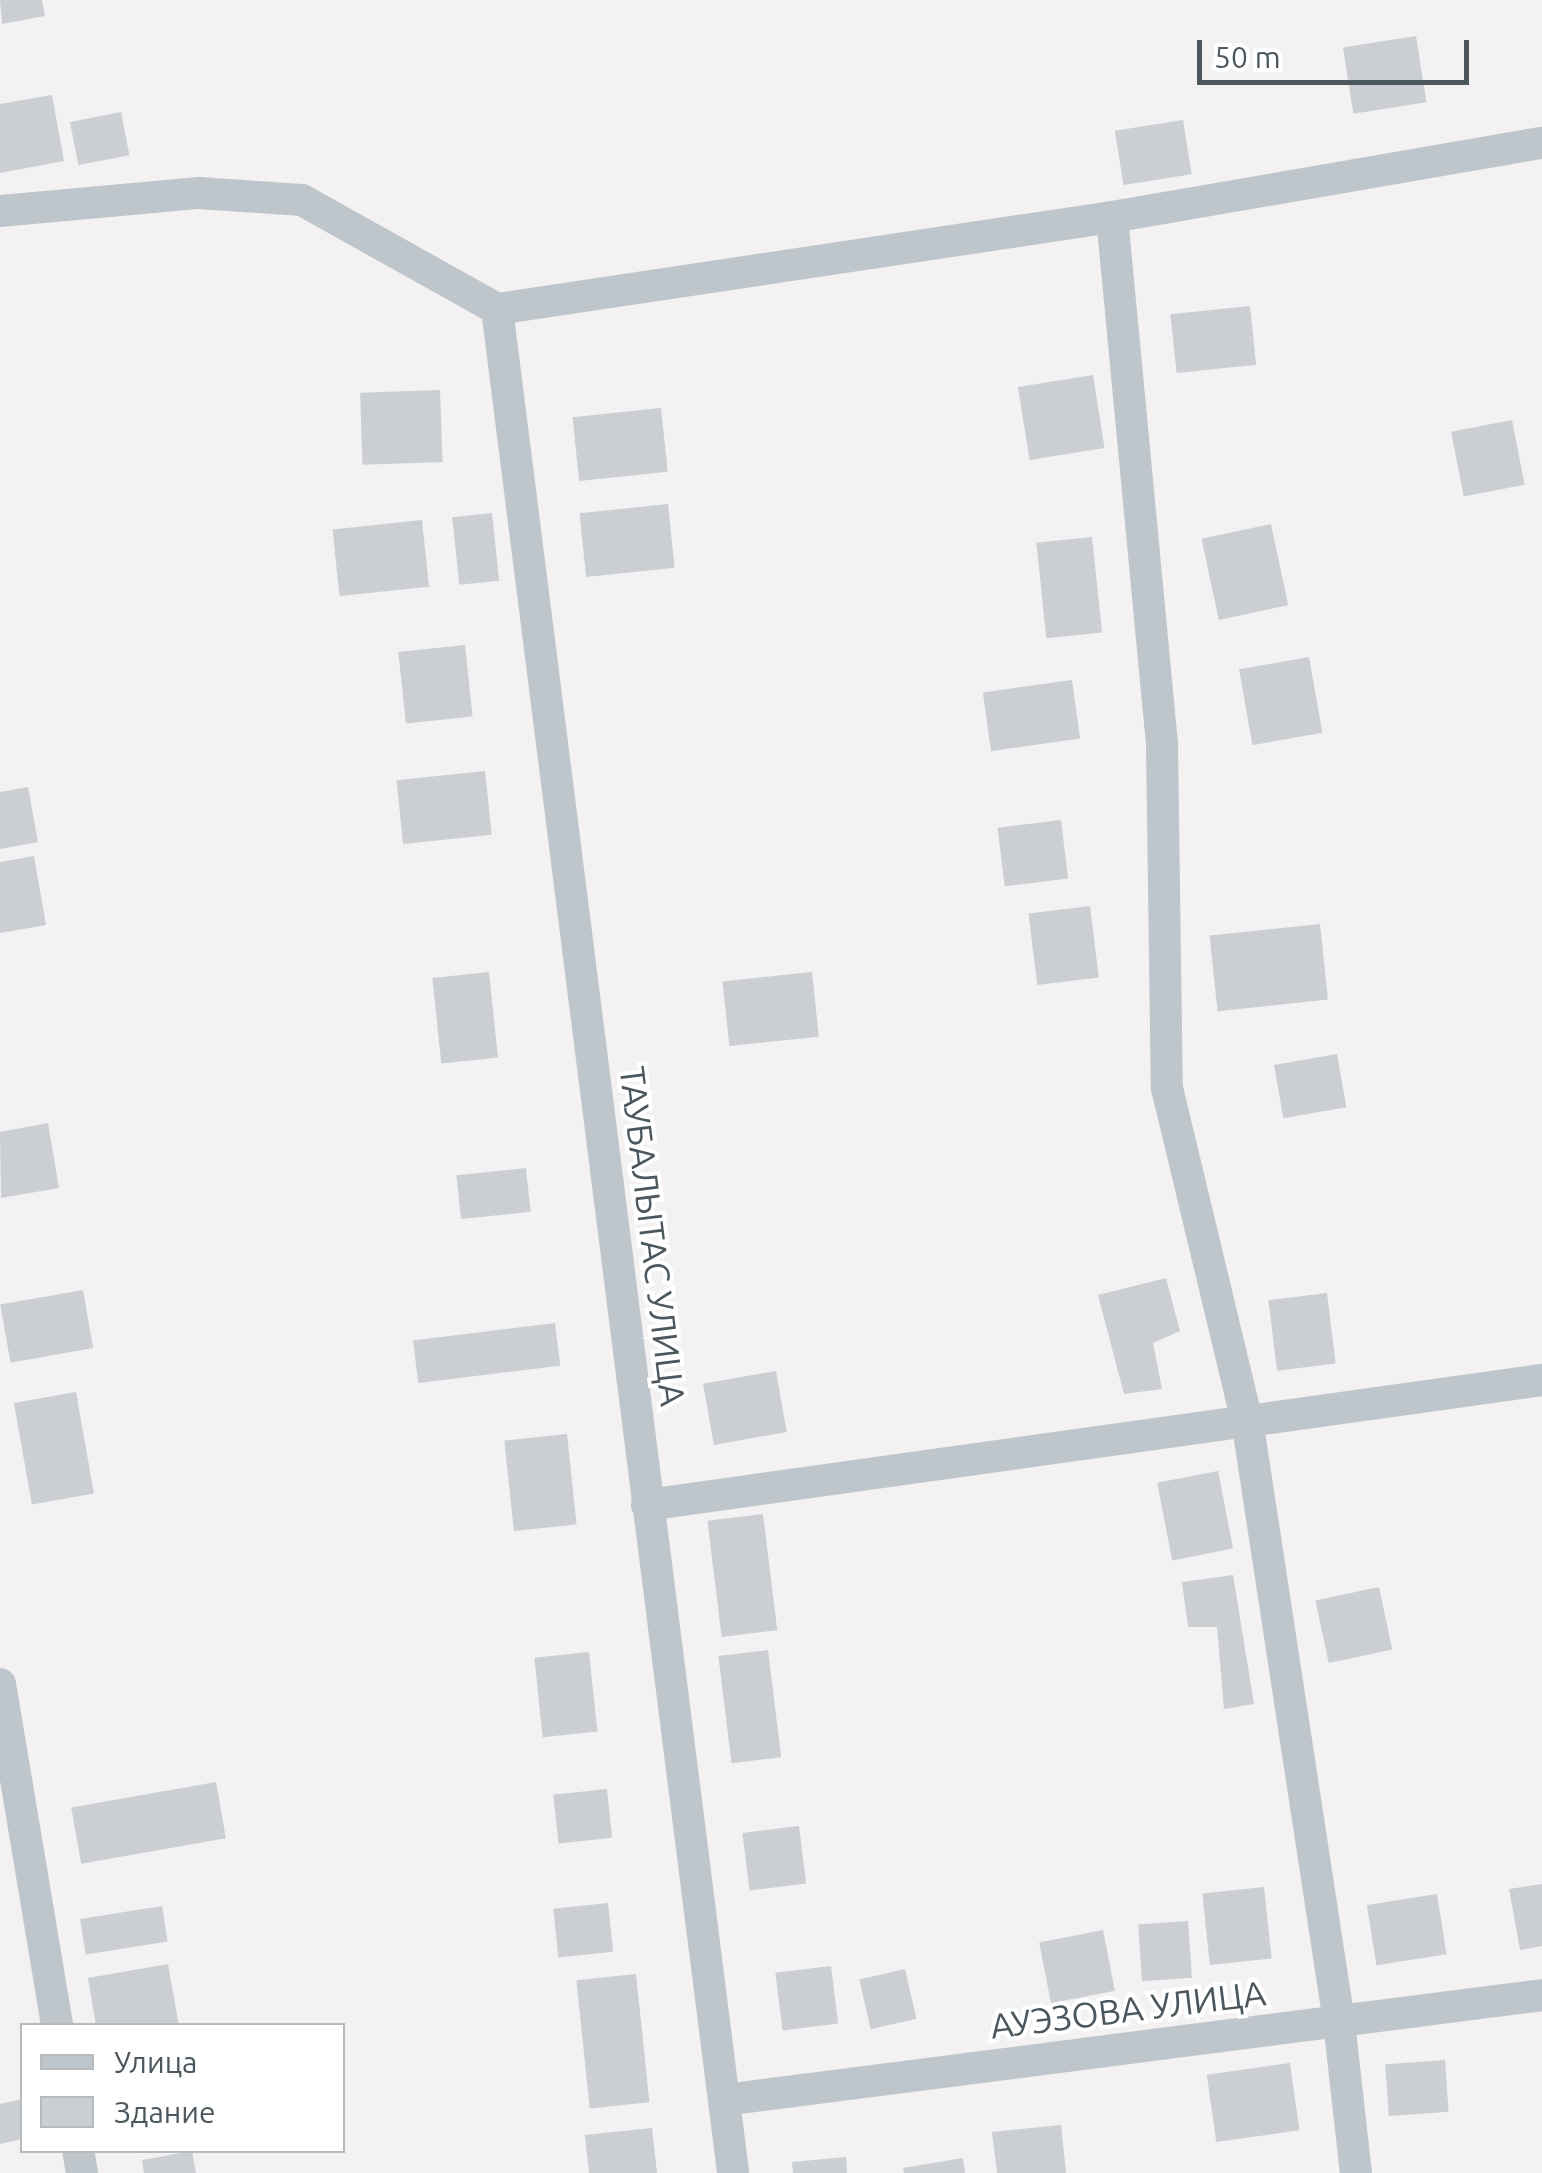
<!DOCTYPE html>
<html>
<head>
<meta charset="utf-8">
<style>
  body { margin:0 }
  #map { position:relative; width:1542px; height:2173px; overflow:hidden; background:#f3f1f1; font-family:Ubuntu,sans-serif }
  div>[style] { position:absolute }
  .building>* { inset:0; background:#cbcfd3; transform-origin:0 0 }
  .minor>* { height:32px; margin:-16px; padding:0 16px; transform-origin:16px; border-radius:16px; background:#bec6cc }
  span { translate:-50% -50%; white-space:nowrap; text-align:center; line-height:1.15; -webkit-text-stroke:8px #fff; paint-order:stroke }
  .street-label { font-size:35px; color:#4b565d }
  .legend { position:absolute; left:20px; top:2023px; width:325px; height:130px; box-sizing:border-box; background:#fff; border:2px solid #b7bbbe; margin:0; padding:12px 18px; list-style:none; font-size:30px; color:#4b565d }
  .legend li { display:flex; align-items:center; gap:20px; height:50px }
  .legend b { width:50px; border:2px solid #b7bbbe }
  .scale { position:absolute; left:1197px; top:40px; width:272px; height:45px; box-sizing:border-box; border:5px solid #4b565d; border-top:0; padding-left:12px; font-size:30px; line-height:35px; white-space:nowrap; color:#4b565d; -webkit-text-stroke:8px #fff; paint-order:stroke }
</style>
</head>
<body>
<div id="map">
  <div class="building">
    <i style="clip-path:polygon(0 0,42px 0,45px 16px,2px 24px)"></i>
    <i style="left:1416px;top:36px;width:67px;height:74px;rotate:81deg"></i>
    <i style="clip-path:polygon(52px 95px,64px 161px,0 173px,0 104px)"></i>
    <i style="left:121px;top:112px;width:44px;height:52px;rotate:79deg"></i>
    <i style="left:1183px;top:120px;width:55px;height:69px;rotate:81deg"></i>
    <i style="left:1250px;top:306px;width:59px;height:80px;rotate:84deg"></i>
    <i style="left:1093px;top:375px;width:74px;height:76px;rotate:81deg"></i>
    <i style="left:440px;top:390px;width:72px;height:80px;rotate:88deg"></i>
    <i style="left:661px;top:408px;width:64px;height:89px;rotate:84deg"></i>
    <i style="left:1512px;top:420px;width:66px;height:62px;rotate:79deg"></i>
    <i style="left:668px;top:504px;width:64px;height:89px;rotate:84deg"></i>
    <i style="left:492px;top:513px;width:68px;height:40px;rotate:84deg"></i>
    <i style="left:422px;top:520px;width:67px;height:90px;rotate:84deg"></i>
    <i style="left:1271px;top:524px;width:83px;height:71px;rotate:78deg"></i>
    <i style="left:1092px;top:537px;width:96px;height:56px;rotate:84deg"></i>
    <i style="left:465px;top:645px;width:72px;height:67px;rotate:84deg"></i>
    <i style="left:1309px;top:657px;width:77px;height:71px;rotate:80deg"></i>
    <i style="left:1072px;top:680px;width:59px;height:90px;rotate:82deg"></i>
    <i style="left:485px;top:771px;width:64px;height:89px;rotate:84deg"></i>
    <i style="clip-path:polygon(28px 787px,38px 842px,0 849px,0 792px)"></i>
    <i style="left:1061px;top:820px;width:59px;height:64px;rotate:83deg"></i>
    <i style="clip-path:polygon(34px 856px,46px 925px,0 933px,0 862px)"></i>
    <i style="left:1090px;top:906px;width:72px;height:62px;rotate:83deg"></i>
    <i style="left:1320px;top:924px;width:76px;height:111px;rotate:84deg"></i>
    <i style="left:489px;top:972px;width:86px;height:57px;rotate:84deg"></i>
    <i style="left:812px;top:972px;width:65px;height:90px;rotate:84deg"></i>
    <i style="left:1337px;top:1054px;width:54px;height:64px;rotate:80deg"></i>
    <i style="clip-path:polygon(48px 1123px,59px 1188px,1px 1198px,0 1132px)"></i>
    <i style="left:526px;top:1168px;width:44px;height:70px;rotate:84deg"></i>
    <i style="clip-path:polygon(1166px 1278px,1180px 1331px,1153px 1343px,1162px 1389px,1124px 1394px,1098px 1295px)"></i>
    <i style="left:83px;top:1290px;width:59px;height:84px;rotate:80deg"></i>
    <i style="left:1327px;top:1293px;width:71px;height:59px;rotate:83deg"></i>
    <i style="left:555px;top:1323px;width:43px;height:143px;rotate:83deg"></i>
    <i style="left:776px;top:1371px;width:62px;height:74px;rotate:80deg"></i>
    <i style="left:76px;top:1392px;width:103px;height:63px;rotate:80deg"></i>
    <i style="left:567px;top:1434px;width:91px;height:63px;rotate:84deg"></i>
    <i style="left:1218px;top:1471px;width:79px;height:62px;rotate:79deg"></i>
    <i style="left:763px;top:1514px;width:117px;height:56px;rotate:83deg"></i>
    <i style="clip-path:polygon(1233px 1575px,1254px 1704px,1224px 1709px,1217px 1627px,1188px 1627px,1182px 1582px)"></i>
    <i style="left:1379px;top:1587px;width:64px;height:65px;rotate:78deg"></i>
    <i style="left:768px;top:1650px;width:108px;height:50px;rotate:83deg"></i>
    <i style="left:589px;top:1652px;width:80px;height:55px;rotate:84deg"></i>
    <i style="left:216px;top:1782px;width:57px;height:147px;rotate:80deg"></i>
    <i style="left:607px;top:1789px;width:49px;height:54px;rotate:84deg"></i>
    <i style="left:799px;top:1826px;width:58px;height:57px;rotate:83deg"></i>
    <i style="clip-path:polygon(1542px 1884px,1542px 1946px,1520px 1950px,1509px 1889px)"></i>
    <i style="left:1264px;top:1887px;width:72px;height:62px;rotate:84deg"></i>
    <i style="left:1437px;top:1894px;width:61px;height:71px;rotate:81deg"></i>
    <i style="left:608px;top:1903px;width:49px;height:55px;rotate:84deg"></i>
    <i style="left:162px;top:1906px;width:36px;height:83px;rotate:81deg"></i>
    <i style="left:1188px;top:1921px;width:57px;height:50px;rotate:86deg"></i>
    <i style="left:1103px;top:1930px;width:62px;height:65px;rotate:79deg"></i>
    <i style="clip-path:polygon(168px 1964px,179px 2026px,96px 2026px,88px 1978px)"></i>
    <i style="left:831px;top:1966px;width:58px;height:56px;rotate:83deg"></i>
    <i style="left:905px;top:1969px;width:51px;height:47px;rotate:77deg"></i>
    <i style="left:636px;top:1974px;width:129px;height:60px;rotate:84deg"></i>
    <i style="left:1445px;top:2060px;width:52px;height:60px;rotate:86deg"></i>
    <i style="left:1290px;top:2063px;width:68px;height:84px;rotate:82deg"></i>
    <i style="clip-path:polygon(22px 2099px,22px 2139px,0 2144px,0 2104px)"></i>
    <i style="clip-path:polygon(1061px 2125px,1066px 2173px,997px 2173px,992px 2132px)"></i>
    <i style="clip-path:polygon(652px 2128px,657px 2173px,589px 2173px,585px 2135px)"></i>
    <i style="clip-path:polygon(192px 2151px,196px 2173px,144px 2173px,142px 2160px)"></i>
    <i style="clip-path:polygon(846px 2157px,847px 2173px,793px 2173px,792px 2162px)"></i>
    <i style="clip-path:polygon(963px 2158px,965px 2173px,904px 2173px,903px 2168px)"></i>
  </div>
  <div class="minor">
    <i style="left:0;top:211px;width:200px;rotate:-5.2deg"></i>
    <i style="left:199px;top:193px;width:103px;rotate:3.9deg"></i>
    <i style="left:302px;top:200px;width:223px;rotate:29.2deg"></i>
    <i style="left:497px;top:309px;width:622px;rotate:-8.51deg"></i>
    <i style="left:1112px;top:217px;width:436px;rotate:-9.8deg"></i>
    <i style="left:1112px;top:217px;width:529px;rotate:84.58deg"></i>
    <i style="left:1162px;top:744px;width:344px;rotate:89.2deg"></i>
    <i style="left:1167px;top:1088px;width:342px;rotate:76.5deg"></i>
    <i style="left:1247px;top:1420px;width:609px;rotate:81.31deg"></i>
    <i style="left:1339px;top:2022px;width:152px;rotate:83.6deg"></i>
    <i style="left:497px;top:309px;width:1879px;rotate:82.78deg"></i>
    <i style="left:647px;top:1505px;width:904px;rotate:-7.95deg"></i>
    <i style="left:0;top:1684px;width:347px;rotate:80.5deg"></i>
    <i style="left:724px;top:2100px;width:825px;rotate:-7.31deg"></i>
    <i style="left:78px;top:2150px;width:23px;rotate:80deg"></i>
  </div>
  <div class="street-label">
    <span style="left:653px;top:1236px;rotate:83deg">ТАУБАЛЫТАС УЛИЦА</span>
    <span style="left:1128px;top:2009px;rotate:-7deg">АУЭЗОВА УЛИЦА</span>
  </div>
  <ul class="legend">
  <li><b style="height:12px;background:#bec6cc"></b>Улица</li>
  <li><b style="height:28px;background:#cbcfd3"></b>Здание</li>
  </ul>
  <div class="scale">50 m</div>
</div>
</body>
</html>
